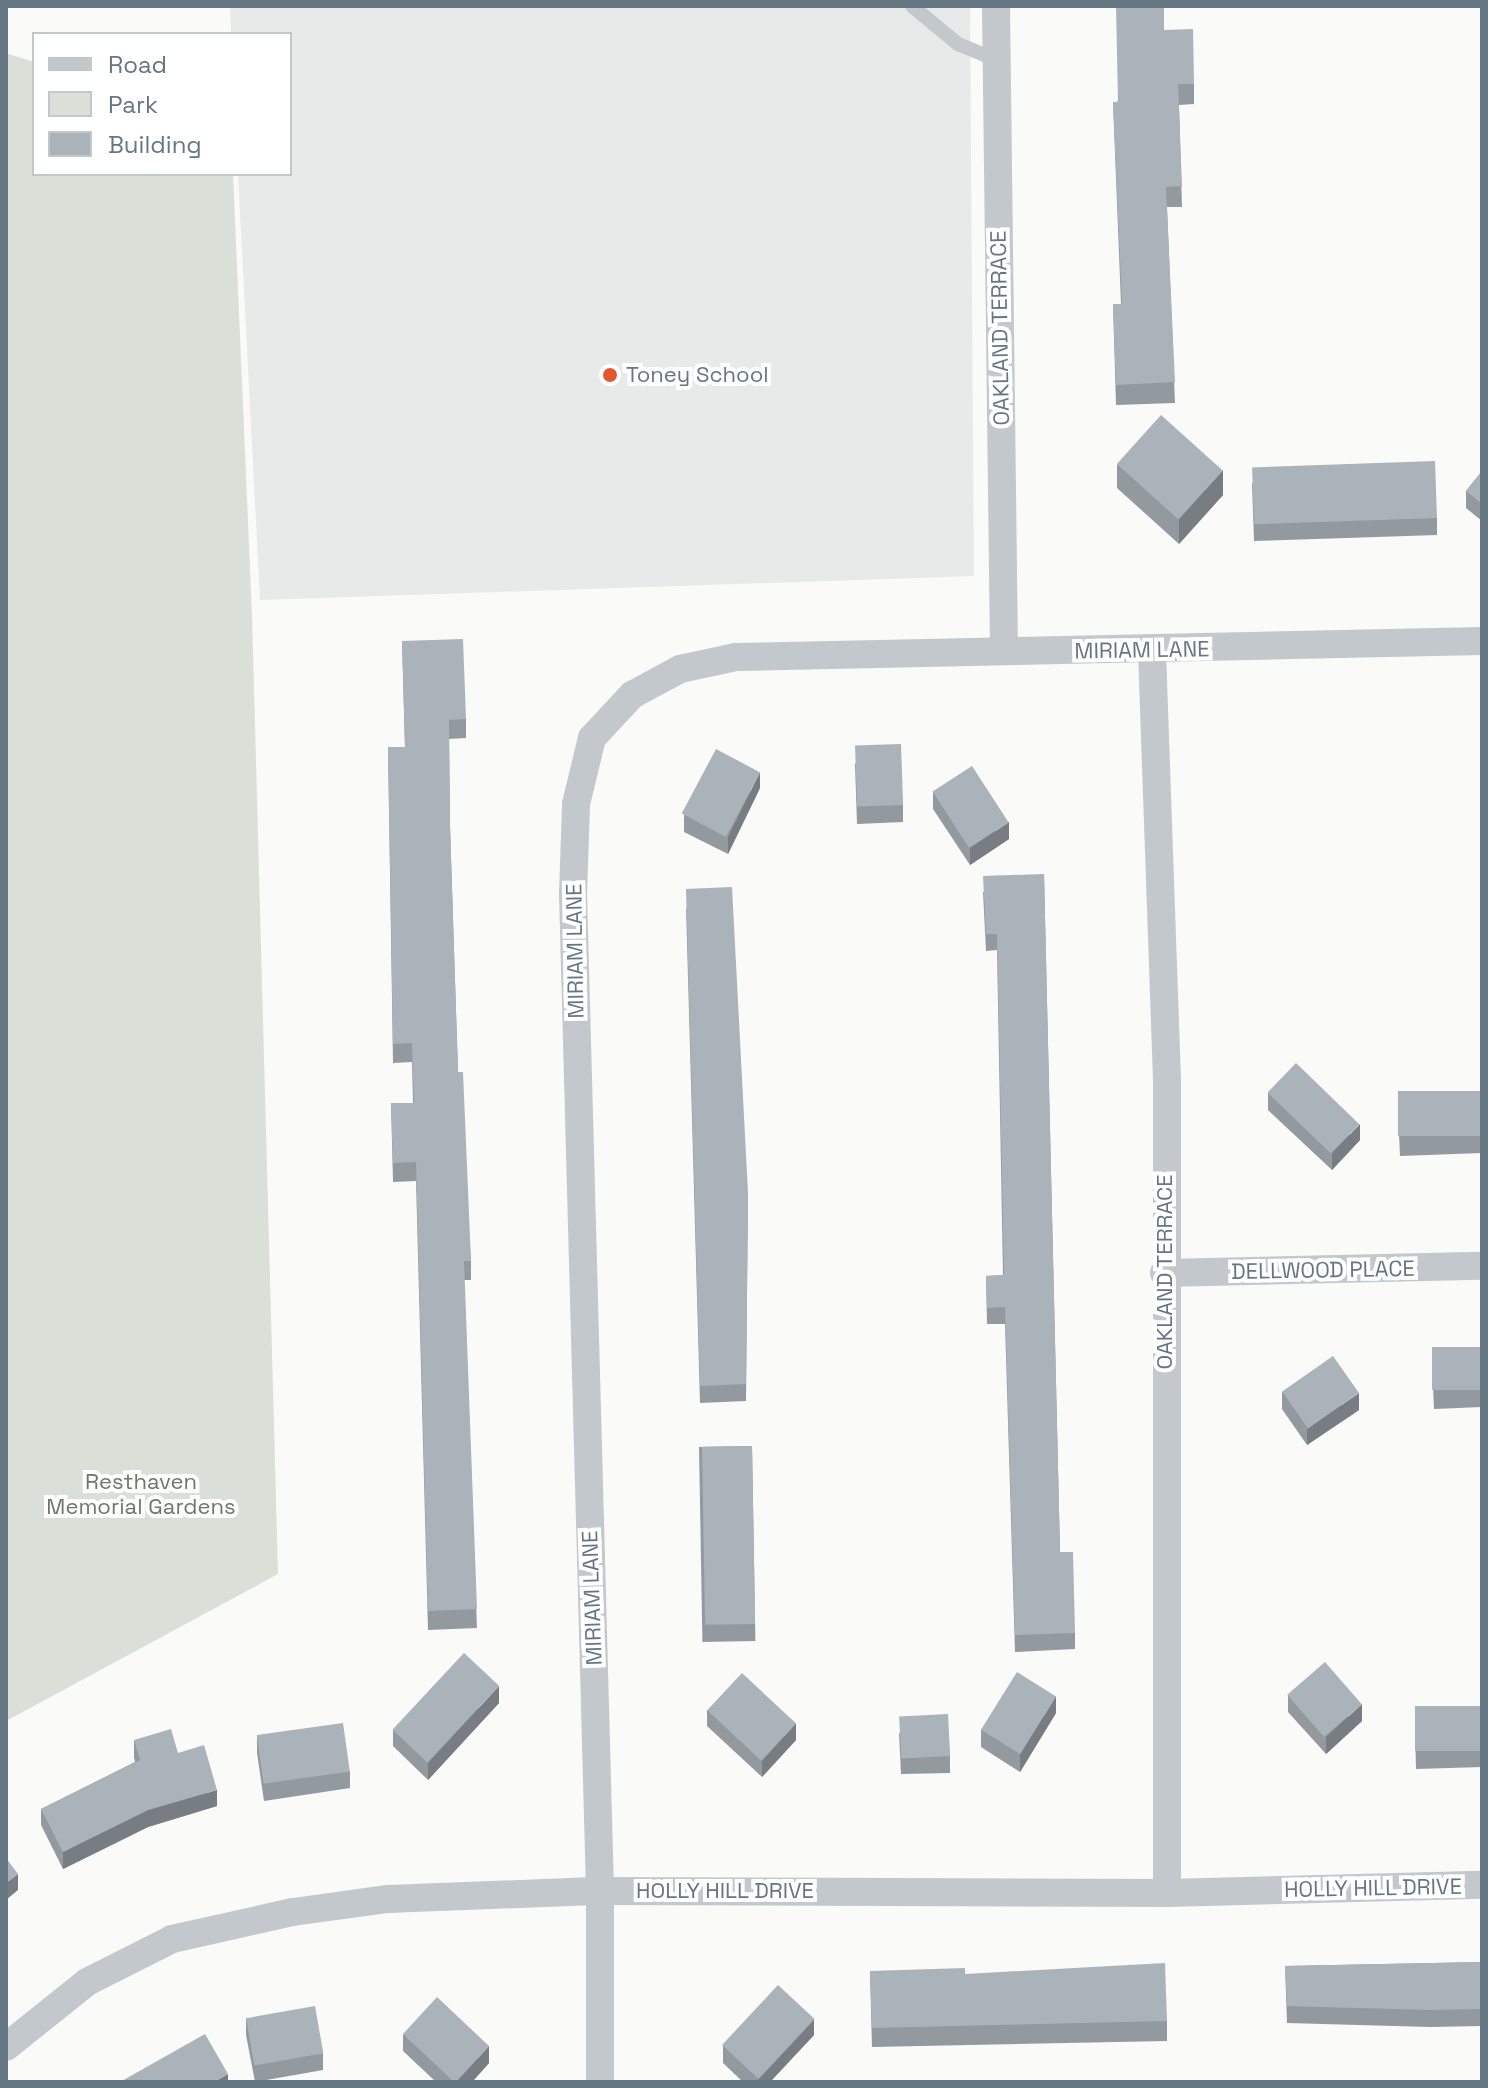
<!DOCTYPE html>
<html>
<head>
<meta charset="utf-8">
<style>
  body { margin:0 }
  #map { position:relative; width:1488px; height:2088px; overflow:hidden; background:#fafaf8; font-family:"Space Grotesk",sans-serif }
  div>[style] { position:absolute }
  .built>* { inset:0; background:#e8e9e9 }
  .green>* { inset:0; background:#dadfd7 }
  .lane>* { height:14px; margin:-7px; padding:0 7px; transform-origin:7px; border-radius:7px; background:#c3c8cc }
  .street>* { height:28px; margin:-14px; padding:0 14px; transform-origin:14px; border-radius:14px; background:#c3c8cc }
  .wall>* { inset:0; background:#929a9f; transform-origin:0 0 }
  .shaded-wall>* { inset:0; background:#777d82 }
  .building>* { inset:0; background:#aab3b9; transform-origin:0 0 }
  .dots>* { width:22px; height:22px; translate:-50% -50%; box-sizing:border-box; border:4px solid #fff; border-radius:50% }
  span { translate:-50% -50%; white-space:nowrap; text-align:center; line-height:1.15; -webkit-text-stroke:8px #fff; paint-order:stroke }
  .street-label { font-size:22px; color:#657683 }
  .poi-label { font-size:22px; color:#657683 }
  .left { translate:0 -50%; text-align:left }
  .park-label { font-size:22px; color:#687a64 }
  .frame { position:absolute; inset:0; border:8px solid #657683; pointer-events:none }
  .legend { position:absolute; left:32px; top:32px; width:260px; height:144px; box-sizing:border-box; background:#fff; border:2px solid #c1c8cd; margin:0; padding:10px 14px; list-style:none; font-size:24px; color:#657683 }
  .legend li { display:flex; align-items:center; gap:16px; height:40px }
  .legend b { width:40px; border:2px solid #c1c8cd }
</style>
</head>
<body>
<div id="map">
  <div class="built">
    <i style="clip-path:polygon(230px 6px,970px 6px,974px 576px,260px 600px,238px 174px,290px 174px,290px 34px,231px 34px)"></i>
  </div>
  <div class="green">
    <i style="clip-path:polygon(6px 53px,34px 62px,34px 174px,233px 174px,252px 615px,278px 1574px,6px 1721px)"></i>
  </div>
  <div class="lane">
    <i style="left:912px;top:6px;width:60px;rotate:39.6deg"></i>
    <i style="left:958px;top:44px;width:42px;rotate:22.3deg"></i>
  </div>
  <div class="street">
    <i style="left:996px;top:6px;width:645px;rotate:89.29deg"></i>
    <i style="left:1152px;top:651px;width:428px;rotate:88deg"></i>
    <i style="left:1167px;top:1079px;width:814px;rotate:90deg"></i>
    <i style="left:1164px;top:1273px;width:318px;rotate:-1.3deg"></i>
    <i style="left:6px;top:2047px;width:104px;rotate:-38.7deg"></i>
    <i style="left:87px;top:1982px;width:95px;rotate:-26.8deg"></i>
    <i style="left:172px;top:1939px;width:124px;rotate:-12.6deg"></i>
    <i style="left:293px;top:1912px;width:96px;rotate:-7.8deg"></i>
    <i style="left:388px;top:1899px;width:212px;rotate:-2.2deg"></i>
    <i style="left:600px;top:1891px;width:567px;rotate:0.2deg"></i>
    <i style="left:1167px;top:1893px;width:315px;rotate:-1.5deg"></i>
    <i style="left:600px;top:2082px;width:191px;rotate:-90deg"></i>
    <i style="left:600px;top:1891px;width:996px;rotate:-91.55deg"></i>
    <i style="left:573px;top:895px;width:91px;rotate:-88.1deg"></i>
    <i style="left:576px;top:804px;width:68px;rotate:-76.4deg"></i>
    <i style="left:592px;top:738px;width:59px;rotate:-47.1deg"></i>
    <i style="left:632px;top:695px;width:55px;rotate:-28.4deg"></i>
    <i style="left:680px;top:669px;width:57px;rotate:-12.1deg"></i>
    <i style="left:736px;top:657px;width:746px;rotate:-1.23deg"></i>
  </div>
  <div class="wall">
    <i style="clip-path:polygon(1164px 30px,1194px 84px,1194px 104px,1179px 105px,1182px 207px,1167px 207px,1175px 403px,1116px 405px,1113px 304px,1121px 304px,1113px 102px,1117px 102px)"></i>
    <i style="clip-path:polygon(1117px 464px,1223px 495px,1179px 544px,1117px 488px)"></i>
    <i style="clip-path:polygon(1482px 471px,1482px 521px,1466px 508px,1466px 491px)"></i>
    <i style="clip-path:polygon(1252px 483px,1437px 518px,1437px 535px,1254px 541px)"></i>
    <i style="clip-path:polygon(402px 641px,466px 719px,466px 738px,449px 739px,450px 826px,458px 1072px,471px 1261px,471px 1280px,464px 1280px,477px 1628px,428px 1630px,416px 1181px,393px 1182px,391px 1103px,413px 1103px,412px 1062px,393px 1063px,388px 747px,405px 747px)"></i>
    <i style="clip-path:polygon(855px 763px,903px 805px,903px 822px,857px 824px)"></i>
    <i style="clip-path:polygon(760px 788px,728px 854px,684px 832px,684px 815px)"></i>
    <i style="clip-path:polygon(933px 792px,1009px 839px,970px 865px,933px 809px)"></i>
    <i style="clip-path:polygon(1044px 874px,1060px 1552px,1075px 1633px,1075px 1649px,1015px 1652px,1005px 1324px,987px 1324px,986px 1276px,1003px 1275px,997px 950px,986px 951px,983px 892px)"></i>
    <i style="clip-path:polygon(686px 906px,748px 1193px,746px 1401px,700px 1403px)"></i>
    <i style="clip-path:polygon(1482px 1091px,1482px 1153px,1400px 1156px,1398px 1111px)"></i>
    <i style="clip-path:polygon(1268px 1093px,1360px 1140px,1332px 1170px,1268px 1110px)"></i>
    <i style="clip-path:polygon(1482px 1347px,1482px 1407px,1434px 1409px,1432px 1364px)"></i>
    <i style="clip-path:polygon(1282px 1392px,1359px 1410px,1307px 1445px,1282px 1409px)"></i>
    <i style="left:752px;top:1446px;width:195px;height:53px;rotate:89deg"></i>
    <i style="clip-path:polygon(1288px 1695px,1362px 1721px,1326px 1754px,1288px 1712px)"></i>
    <i style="clip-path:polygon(499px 1703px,428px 1780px,393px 1746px,393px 1730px)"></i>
    <i style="clip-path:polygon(1482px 1706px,1482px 1767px,1416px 1769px,1415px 1727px)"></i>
    <i style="clip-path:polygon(707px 1710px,796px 1740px,762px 1777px,707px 1726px)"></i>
    <i style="clip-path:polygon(1056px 1713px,1020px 1772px,981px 1747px,981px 1730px)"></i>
    <i style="clip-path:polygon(899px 1733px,950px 1756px,950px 1773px,901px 1774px)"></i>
    <i style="clip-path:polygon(257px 1736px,350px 1771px,350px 1788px,264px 1801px,257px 1753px)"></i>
    <i style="clip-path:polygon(134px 1740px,178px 1753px,217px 1806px,148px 1827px,63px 1869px,41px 1825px,41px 1809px,135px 1762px,134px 1757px)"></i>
    <i style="clip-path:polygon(1482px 1962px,1482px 2026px,1430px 2027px,1287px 2023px,1285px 1966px)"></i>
    <i style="clip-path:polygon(870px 1971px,965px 1974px,1167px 2021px,1167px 2041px,872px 2047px)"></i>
    <i style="clip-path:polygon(246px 2019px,323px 2053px,323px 2070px,255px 2082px,246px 2035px)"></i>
    <i style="clip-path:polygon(403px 2034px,489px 2063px,472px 2082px,436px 2082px,403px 2051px)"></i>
    <i style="clip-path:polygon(814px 2035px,770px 2082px,743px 2082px,723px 2063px,723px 2046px)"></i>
  </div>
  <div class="shaded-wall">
    <i style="clip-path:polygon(1223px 470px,1223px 495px,1179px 544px,1179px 519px)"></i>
    <i style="clip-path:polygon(760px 772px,760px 788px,728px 854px,728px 837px)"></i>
    <i style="clip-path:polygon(1009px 822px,1009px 839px,970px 865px,970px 848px)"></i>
    <i style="clip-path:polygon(1360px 1124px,1360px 1140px,1332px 1170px,1332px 1153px)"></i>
    <i style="clip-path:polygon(1359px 1393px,1359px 1410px,1307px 1445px,1307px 1429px)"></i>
    <i style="clip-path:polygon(499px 1686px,499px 1703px,428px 1780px,428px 1763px)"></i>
    <i style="clip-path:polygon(1056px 1696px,1056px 1713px,1020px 1772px,1020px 1755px)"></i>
    <i style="clip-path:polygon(1362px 1704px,1362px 1721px,1326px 1754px,1326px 1737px)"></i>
    <i style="clip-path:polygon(796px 1723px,796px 1740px,762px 1777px,762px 1761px)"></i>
    <i style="clip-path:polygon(217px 1790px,217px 1806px,148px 1827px,63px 1869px,63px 1852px,148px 1810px)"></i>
    <i style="clip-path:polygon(18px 1874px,18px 1890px,6px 1900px,6px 1883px)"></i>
    <i style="clip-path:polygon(814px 2019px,814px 2035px,770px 2082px,758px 2082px,758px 2079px)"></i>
    <i style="clip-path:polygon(489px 2046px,489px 2063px,472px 2082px,456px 2082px)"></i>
    <i style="clip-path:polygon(228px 2074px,228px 2082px,214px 2082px)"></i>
  </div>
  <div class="building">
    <i style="clip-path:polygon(1116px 6px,1164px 6px,1164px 30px,1193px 29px,1194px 84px,1178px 84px,1182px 186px,1166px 187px,1175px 382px,1116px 385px,1113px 304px,1122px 304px,1113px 102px,1118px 102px)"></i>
    <i style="left:1161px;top:415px;width:83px;height:66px;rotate:42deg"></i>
    <i style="left:1435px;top:461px;width:57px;height:183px;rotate:88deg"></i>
    <i style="clip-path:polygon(1482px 471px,1482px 504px,1466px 491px)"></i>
    <i style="clip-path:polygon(463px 639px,466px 719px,449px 720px,450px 826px,458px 1072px,463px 1072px,471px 1261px,464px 1261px,477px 1609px,428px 1611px,416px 1162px,393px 1163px,391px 1103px,414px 1103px,412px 1043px,393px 1044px,388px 747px,405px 747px,402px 641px)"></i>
    <i style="left:901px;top:744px;width:61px;height:46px;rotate:88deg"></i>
    <i style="left:716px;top:749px;width:50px;height:73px;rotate:28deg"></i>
    <i style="left:972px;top:766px;width:67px;height:47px;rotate:57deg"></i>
    <i style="clip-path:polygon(1044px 874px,1060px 1552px,1073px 1552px,1075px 1633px,1015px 1635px,1005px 1307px,987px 1308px,986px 1276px,1004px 1275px,997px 934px,986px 934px,983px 876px)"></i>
    <i style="clip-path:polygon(732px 887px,748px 1193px,746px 1384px,700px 1386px,686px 889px)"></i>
    <i style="left:1296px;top:1063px;width:88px;height:41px;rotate:44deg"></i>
    <i style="left:1482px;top:1091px;width:45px;height:84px;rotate:90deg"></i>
    <i style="left:1482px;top:1347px;width:43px;height:50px;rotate:90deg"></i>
    <i style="left:1333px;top:1356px;width:45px;height:62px;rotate:55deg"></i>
    <i style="left:752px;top:1446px;width:178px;height:50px;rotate:89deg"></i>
    <i style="left:464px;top:1653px;width:48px;height:105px;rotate:43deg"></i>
    <i style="left:1325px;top:1662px;width:56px;height:50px;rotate:49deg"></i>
    <i style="left:1017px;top:1672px;width:46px;height:68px;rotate:32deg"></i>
    <i style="left:742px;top:1673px;width:74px;height:51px;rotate:43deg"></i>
    <i style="left:1482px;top:1706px;width:45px;height:67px;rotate:90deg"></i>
    <i style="left:948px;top:1714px;width:42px;height:49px;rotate:87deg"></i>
    <i style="left:343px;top:1723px;width:49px;height:87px;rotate:82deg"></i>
    <i style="clip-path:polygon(171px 1729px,178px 1753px,204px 1745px,217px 1790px,148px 1810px,63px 1852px,41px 1809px,140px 1760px,134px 1740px)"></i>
    <i style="clip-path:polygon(6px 1858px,18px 1874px,6px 1883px)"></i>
    <i style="clip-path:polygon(1482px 1962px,1482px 2009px,1430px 2010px,1287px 2006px,1285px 1966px)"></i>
    <i style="clip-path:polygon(1165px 1963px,1167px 2021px,872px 2028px,870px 1971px,965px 1968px,965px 1974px)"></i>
    <i style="left:778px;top:1985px;width:50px;height:82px;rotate:43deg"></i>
    <i style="clip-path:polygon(437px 1997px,489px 2046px,456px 2082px,454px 2082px,403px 2034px)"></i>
    <i style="left:315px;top:2006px;width:48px;height:70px;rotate:80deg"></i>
    <i style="clip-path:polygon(205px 2034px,228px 2074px,214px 2082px,120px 2082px)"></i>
  </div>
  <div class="dots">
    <i style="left:610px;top:375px;background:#e4572e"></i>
  </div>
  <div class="street-label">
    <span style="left:1000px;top:328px;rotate:-91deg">OAKLAND TERRACE</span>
    <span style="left:1142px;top:650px;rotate:-1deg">MIRIAM LANE</span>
    <span style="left:575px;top:951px;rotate:-91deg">MIRIAM LANE</span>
    <span style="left:1323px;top:1270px;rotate:-1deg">DELLWOOD PLACE</span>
    <span style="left:1165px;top:1272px;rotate:-90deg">OAKLAND TERRACE</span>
    <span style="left:592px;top:1598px;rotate:-92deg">MIRIAM LANE</span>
    <span style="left:1373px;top:1888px;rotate:-1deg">HOLLY HILL DRIVE</span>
    <span style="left:725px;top:1891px">HOLLY HILL DRIVE</span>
  </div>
  <div class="poi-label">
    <span class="left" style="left:626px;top:375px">Toney School</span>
  </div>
  <div class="park-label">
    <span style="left:141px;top:1494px">Resthaven<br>Memorial Gardens</span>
  </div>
  <div class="frame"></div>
  <ul class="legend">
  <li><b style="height:10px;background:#c3c8cc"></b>Road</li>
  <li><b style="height:22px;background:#dadfd7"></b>Park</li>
  <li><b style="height:22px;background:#aab3b9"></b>Building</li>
  </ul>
</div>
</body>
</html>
